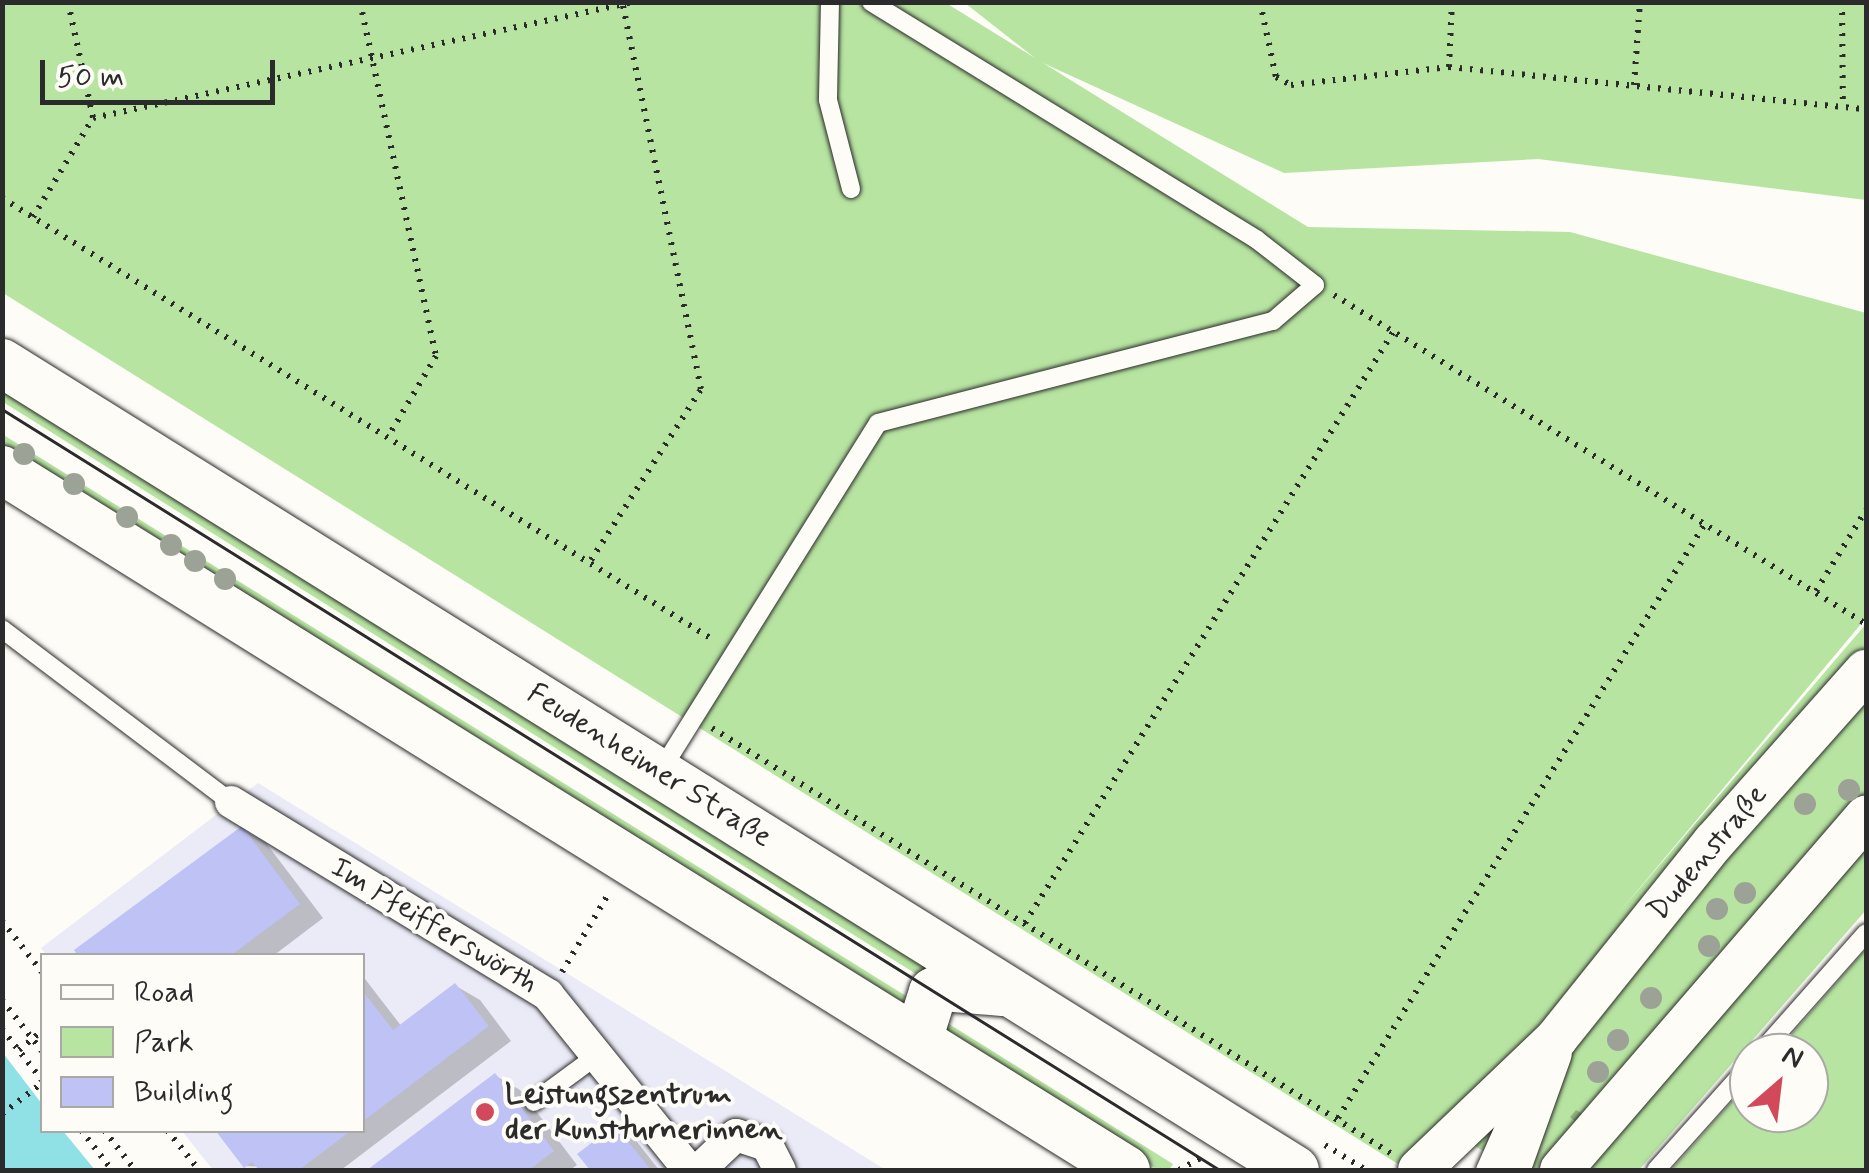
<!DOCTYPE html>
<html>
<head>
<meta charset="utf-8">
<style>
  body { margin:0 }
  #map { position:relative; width:1869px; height:1173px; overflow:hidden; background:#fdfcf7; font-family:Mynerve,sans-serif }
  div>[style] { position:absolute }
  .built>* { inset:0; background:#eaebf6 }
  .green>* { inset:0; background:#b7e4a1; transform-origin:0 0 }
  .water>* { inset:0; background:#90e1e6 }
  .shadow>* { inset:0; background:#0003 }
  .building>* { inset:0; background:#bfc2f4 }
  .path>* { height:6px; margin-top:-3px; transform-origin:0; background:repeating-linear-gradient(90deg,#2b2b2b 0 2.5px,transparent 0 10.5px) }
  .roads { filter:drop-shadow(0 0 2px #2b2b2b) drop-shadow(0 0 2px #2b2b2b) }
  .service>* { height:18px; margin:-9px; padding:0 9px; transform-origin:9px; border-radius:9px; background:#fdfcf7 }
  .minor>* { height:32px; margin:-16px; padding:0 16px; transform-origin:16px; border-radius:16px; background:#fdfcf7 }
  .tertiary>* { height:42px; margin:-21px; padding:0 21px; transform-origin:21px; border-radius:21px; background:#fdfcf7 }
  .secondary>* { height:48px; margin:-24px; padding:0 24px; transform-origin:24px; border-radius:24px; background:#fdfcf7 }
  .tram>* { height:2.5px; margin:-1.25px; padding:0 1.25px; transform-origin:1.25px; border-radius:1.25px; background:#2b2b2b }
  .trees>* { width:22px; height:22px; margin:-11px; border-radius:50%; background:#9da297 }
  .dots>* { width:28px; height:28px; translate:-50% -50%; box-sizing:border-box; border:5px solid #fdfcf7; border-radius:50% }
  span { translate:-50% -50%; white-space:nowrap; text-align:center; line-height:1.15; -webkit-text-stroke:8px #fdfcf7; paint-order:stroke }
  .street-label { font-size:30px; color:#2b2b2b }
  .poi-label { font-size:30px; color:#2b2b2b; font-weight:700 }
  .left { translate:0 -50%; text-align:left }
  .frame { position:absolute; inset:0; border:5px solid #2b2b2b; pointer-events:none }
  .legend { position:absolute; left:40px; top:953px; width:325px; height:180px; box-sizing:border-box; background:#fdfcf7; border:2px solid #a9a8a5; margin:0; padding:12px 18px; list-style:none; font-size:30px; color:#2b2b2b }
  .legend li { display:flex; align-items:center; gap:20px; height:50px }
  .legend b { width:50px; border:2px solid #a9a8a5 }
  .north { position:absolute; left:1729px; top:1033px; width:100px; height:100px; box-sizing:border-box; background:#fdfcf7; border:2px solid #a9a8a5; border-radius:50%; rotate:28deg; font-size:28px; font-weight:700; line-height:40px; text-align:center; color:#2b2b2b }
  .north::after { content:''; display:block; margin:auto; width:35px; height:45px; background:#d1495b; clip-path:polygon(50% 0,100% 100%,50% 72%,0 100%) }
  .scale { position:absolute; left:40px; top:60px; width:235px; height:45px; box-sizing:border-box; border:5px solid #2b2b2b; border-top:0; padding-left:12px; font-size:30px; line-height:35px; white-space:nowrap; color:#2b2b2b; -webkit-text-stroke:8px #fdfcf7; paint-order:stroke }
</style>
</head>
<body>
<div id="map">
  <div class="built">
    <i style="clip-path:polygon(258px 783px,886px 1170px,213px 1170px,182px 1131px,362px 1130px,362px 956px,47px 956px,41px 948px)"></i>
  </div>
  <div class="green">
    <i style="clip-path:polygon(2px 3px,946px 3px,1035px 58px,965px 3px,1866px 3px,1866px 200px,1538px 159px,1284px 173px,1043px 63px,1308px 227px,1570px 232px,1866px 313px,1866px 618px,1616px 916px,1866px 624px,1866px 910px,1639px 1170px,1515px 1170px,1440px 1125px,1398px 1164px,3px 293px)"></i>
    <i style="clip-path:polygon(2px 385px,936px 967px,921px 977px,3px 402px)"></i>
    <i style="clip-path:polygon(2px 434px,906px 996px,901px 1007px,3px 445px)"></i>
    <i style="clip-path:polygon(1866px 949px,1866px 1170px,1671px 1170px,1749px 1082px,1749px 1113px,1809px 1113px,1809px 1053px,1775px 1053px)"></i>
    <i style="left:933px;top:1014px;width:283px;height:13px;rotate:32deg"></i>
  </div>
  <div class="water">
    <i style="clip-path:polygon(3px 1053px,42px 1104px,42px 1130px,63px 1131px,95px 1170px,3px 1170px)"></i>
  </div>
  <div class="shadow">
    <i style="clip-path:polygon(242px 829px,266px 843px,323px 918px,273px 956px,81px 956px)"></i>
    <i style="clip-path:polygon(362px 975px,402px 1027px,456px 986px,480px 1000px,511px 1041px,341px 1170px,246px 1166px,218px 1130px,362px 1130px)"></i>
    <i style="clip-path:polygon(496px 1076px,520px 1090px,577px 1165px,570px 1170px,371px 1170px)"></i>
    <i style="clip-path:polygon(1576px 1110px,1581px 1113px,1588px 1118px,1577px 1123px,1570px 1117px)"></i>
    <i style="clip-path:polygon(615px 1128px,634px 1138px,659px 1170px,593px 1170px,580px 1154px)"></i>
  </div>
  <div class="building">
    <i style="clip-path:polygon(242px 826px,300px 904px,230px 956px,78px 956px,74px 950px)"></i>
    <i style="clip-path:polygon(455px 983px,489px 1026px,362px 1122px,362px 990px,393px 1030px)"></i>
    <i style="clip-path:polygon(495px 1073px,554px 1151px,529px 1170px,367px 1170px)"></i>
    <i style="clip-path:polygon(615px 1125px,651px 1170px,590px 1170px,577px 1154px)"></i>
    <i style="clip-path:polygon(215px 1130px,352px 1130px,299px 1170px,259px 1170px,252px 1162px,244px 1168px)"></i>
  </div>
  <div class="path">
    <i style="left:68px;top:2px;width:119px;rotate:77.8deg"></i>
    <i style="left:93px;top:118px;width:552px;rotate:-12.12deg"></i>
    <i style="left:360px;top:2px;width:362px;rotate:77.9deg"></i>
    <i style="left:436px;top:356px;width:94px;rotate:120.7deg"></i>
    <i style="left:1260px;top:2px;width:77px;rotate:78deg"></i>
    <i style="left:1276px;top:77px;width:17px;rotate:28deg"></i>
    <i style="left:1291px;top:85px;width:159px;rotate:-6.5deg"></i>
    <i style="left:1449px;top:67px;width:419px;rotate:5.8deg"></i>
    <i style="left:1842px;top:2px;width:105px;rotate:89.5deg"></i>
    <i style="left:1449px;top:67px;width:65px;rotate:-87.4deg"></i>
    <i style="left:1634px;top:85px;width:83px;rotate:-85.9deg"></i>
    <i style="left:2px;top:198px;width:839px;rotate:31.85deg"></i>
    <i style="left:33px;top:217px;width:116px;rotate:-58.8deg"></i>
    <i style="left:1334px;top:295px;width:626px;rotate:31.73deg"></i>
    <i style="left:591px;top:560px;width:203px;rotate:-57.2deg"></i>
    <i style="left:701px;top:389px;width:395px;rotate:-101.5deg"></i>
    <i style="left:1816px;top:591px;width:95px;rotate:-58.3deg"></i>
    <i style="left:712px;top:728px;width:802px;rotate:32.07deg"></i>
    <i style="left:2px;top:921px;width:65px;rotate:51.9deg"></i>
    <i style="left:1025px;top:923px;width:700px;rotate:-58.08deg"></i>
    <i style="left:562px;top:972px;width:92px;rotate:-59.3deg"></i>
    <i style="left:2px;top:1000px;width:65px;rotate:51.9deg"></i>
    <i style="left:2px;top:1029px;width:65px;rotate:51.9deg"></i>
    <i style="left:19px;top:1050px;width:30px;rotate:-40deg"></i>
    <i style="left:2px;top:1114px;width:51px;rotate:-37.8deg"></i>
    <i style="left:1338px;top:1118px;width:700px;rotate:-58.31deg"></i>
    <i style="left:81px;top:1130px;width:51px;rotate:52.2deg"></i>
    <i style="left:104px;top:1130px;width:51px;rotate:52.2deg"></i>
    <i style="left:167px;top:1130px;width:51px;rotate:51.3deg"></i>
    <i style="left:1325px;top:1145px;width:48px;rotate:31.4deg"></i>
    <i style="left:1179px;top:1170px;width:29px;rotate:-29deg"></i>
  </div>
  <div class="roads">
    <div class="service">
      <i style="left:830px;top:2px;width:98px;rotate:91.2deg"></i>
      <i style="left:828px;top:100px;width:92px;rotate:75.5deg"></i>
      <i style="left:2px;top:629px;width:287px;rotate:37.1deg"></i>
      <i style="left:660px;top:772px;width:411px;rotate:-58deg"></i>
      <i style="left:878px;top:423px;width:408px;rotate:-14.5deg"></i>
      <i style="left:1273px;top:321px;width:55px;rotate:-40.6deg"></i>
      <i style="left:1315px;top:285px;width:75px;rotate:-142.1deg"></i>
      <i style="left:1256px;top:239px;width:452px;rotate:-148.4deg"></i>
      <i style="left:1760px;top:1053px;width:160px;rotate:-48.5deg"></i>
      <i style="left:534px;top:1102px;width:76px;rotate:-36.4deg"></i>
      <i style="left:1485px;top:1170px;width:59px;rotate:-66deg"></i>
      <i style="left:1656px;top:1170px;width:140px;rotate:-48.2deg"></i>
    </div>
    <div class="minor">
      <i style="left:231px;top:802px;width:371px;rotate:31.3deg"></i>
      <i style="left:548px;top:995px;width:225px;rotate:51.1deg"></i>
      <i style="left:699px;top:1170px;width:51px;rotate:-43.4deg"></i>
      <i style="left:736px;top:1135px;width:33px;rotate:18deg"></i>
      <i style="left:767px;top:1145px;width:28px;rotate:63deg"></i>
    </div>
    <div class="tertiary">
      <i style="left:1419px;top:1170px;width:190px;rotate:-43.7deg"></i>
      <i style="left:1556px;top:1039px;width:253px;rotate:-51.3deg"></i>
      <i style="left:1714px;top:842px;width:229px;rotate:-48.4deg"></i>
      <i style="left:1509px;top:1170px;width:124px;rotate:-70.3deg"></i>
      <i style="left:1561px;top:1170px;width:467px;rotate:-49.2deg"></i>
    </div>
    <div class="secondary">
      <i style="left:2px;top:363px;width:1524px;rotate:31.97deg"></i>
      <i style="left:2px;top:470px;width:1324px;rotate:31.91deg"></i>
      <i style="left:918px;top:1040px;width:50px;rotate:-72.6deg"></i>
      <i style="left:933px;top:992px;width:11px;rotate:-27deg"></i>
      <i style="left:943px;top:987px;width:60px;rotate:4.8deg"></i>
    </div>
  </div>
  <div class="tram">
    <i style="left:2px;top:409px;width:1436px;rotate:32deg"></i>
  </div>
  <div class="trees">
    <i style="left:24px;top:454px"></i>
    <i style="left:74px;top:484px"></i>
    <i style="left:127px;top:517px"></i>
    <i style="left:171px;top:545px"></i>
    <i style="left:195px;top:561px"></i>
    <i style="left:225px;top:579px"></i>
    <i style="left:1849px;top:790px"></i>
    <i style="left:1805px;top:804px"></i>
    <i style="left:1745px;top:893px"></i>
    <i style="left:1717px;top:909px"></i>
    <i style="left:1709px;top:946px"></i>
    <i style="left:1651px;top:998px"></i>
    <i style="left:1618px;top:1040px"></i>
    <i style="left:1598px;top:1072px"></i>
  </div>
  <div class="dots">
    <i style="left:485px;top:1112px;background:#d1495b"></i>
  </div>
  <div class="street-label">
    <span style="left:649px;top:766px;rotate:32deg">Feudenheimer Straße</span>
    <span style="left:1708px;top:853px;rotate:-50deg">Dudenstraße</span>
    <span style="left:434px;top:926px;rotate:31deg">Im Pfeifferswörth</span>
  </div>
  <div class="poi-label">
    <span class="left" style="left:505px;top:1112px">Leistungszentrum<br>der Kunstturnerinnen</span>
  </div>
  <div class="frame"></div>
  <ul class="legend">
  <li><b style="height:12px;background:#fdfcf7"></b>Road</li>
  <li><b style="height:28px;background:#b7e4a1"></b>Park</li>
  <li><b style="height:28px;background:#bfc2f4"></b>Building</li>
  </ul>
  <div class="north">N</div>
  <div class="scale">50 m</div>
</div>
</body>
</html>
